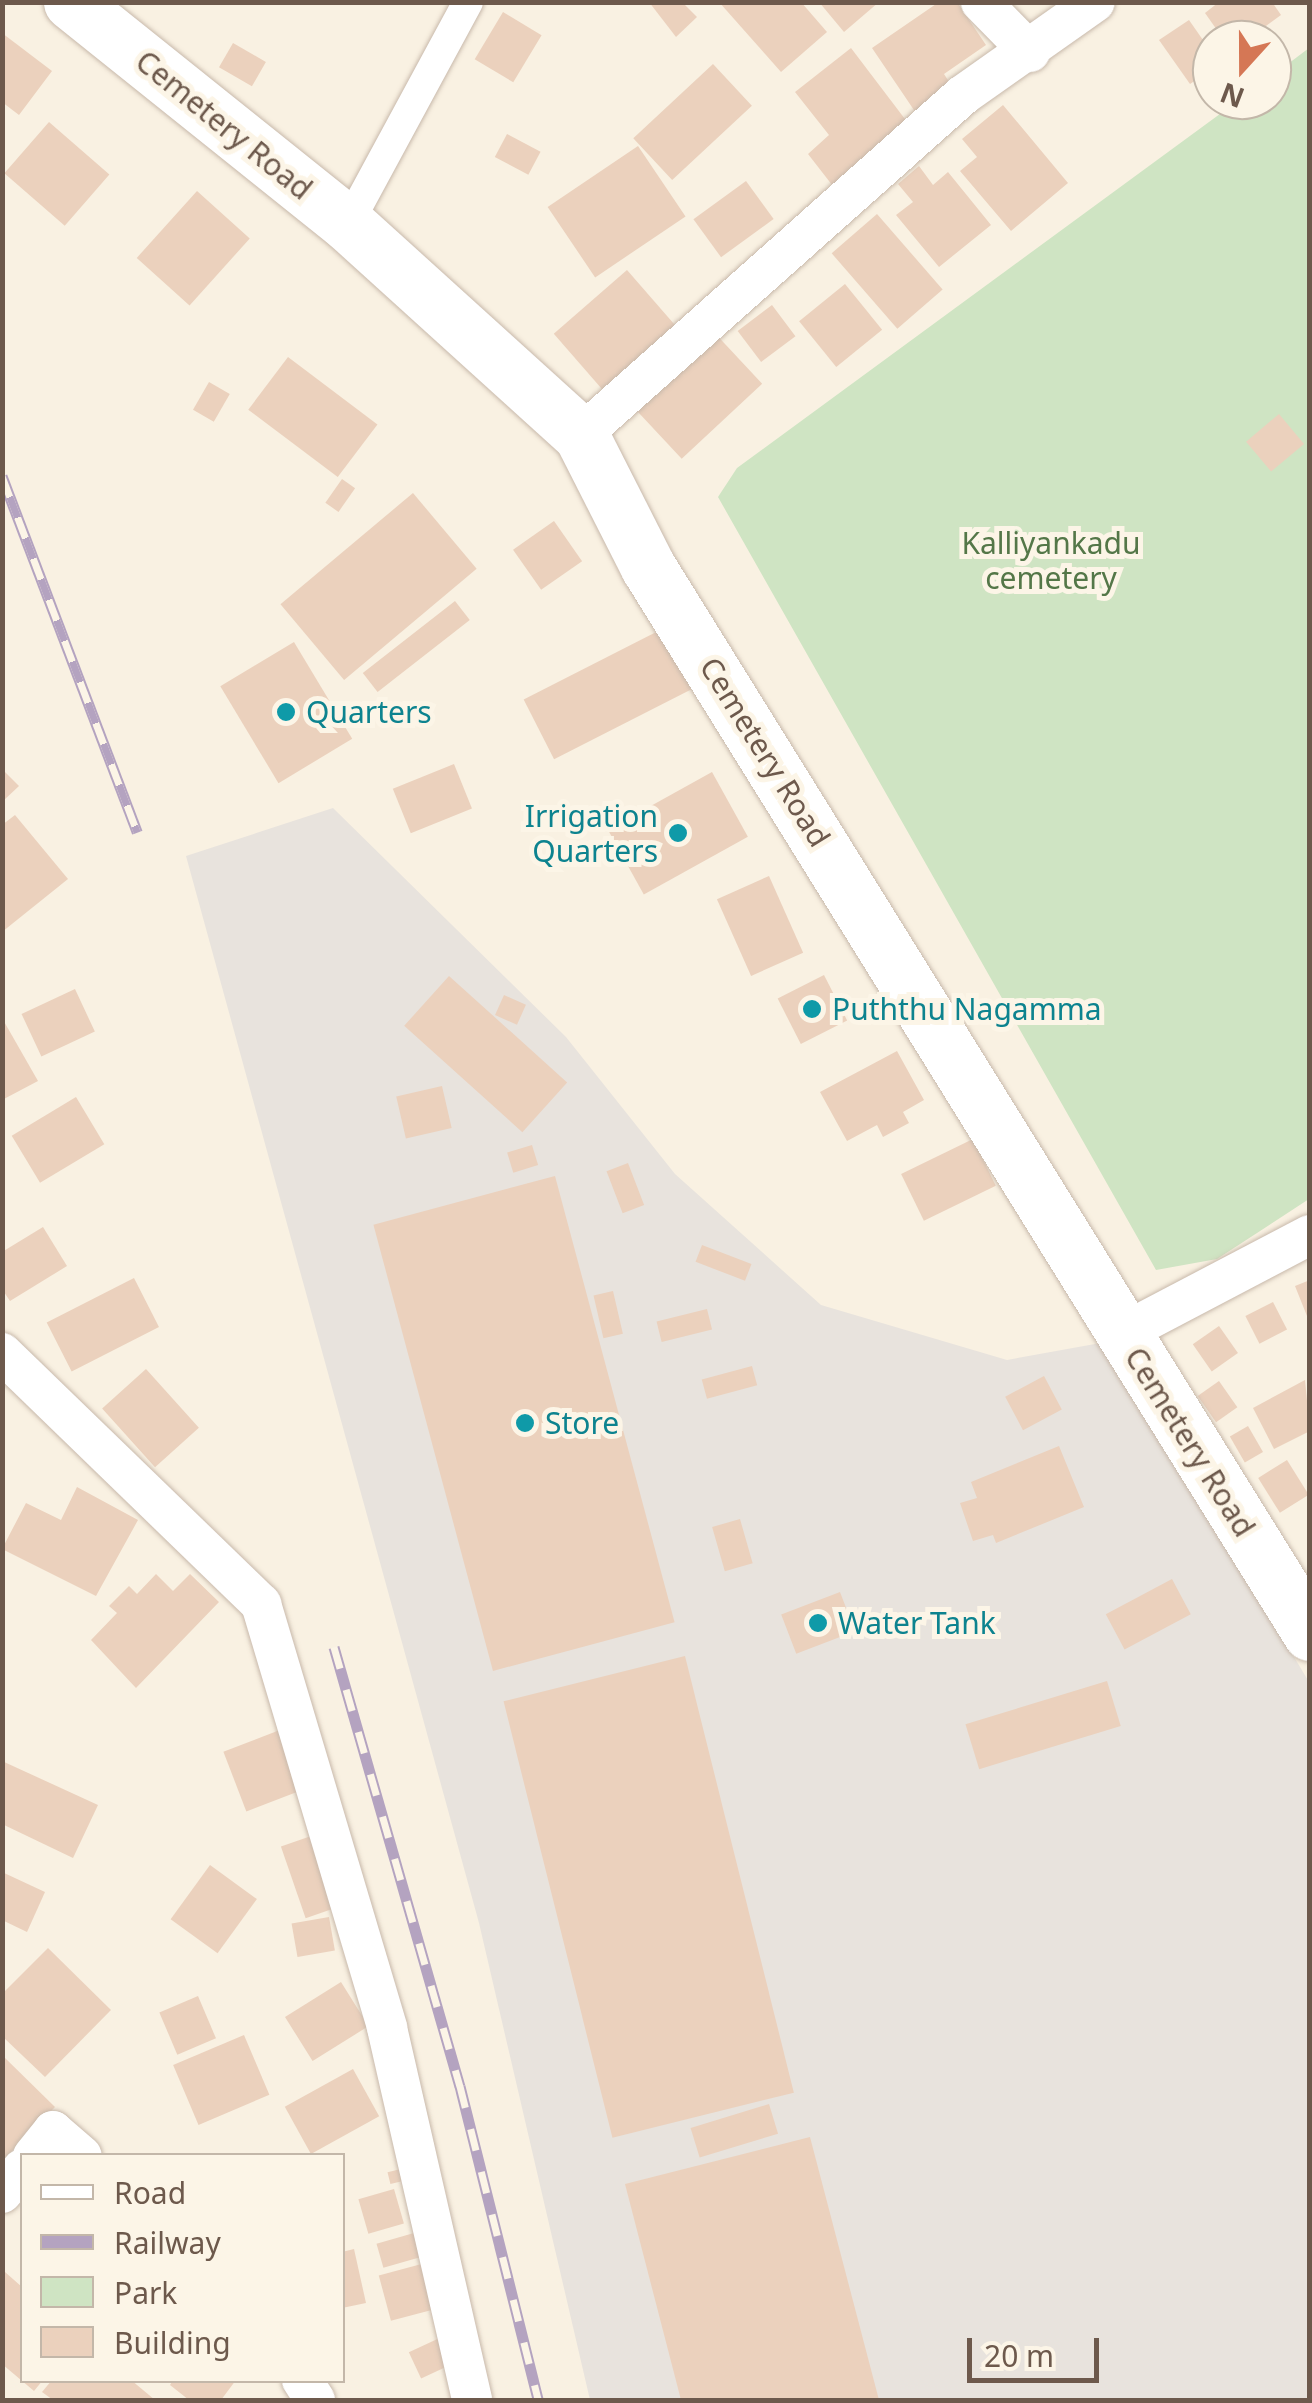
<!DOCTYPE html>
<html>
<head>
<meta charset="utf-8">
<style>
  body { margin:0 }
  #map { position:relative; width:1312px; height:2403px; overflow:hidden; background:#f9f1e2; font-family:"Noto Sans",sans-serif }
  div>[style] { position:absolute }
  .industrial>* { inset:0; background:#e8e3dd }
  .green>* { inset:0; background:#cfe4c3 }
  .building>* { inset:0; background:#ebd1bd; transform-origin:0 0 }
  .roads { filter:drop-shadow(0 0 2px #c8b9ab) drop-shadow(0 0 2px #c8b9ab) }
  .pedestrian>* { height:30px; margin:-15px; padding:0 15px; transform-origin:15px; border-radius:15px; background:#fff }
  .minor>* { height:40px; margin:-20px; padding:0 20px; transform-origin:20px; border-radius:20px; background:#fff }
  .secondary>* { height:55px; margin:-27.5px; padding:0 27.5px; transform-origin:27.5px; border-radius:27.5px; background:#fff }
  .rail>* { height:11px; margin-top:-5.5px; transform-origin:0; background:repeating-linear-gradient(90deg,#fcf5e7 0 22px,#b4a3c0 0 44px); box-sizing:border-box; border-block:2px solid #b4a3c0 }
  .dots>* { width:28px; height:28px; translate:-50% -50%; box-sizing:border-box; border:5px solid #fcf5e7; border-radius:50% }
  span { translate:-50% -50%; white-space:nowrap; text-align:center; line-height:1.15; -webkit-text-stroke:10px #fcf5e7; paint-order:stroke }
  .street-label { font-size:30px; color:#6d594c }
  .park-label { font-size:30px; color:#547748 }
  .culture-label { font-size:30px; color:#0d838f }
  .left { translate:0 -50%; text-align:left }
  .right { translate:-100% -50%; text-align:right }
  .frame { position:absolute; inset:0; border:5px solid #6d594c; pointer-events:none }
  .legend { position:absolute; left:20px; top:2153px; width:325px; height:230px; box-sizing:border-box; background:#fcf5e7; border:2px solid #c3b7a9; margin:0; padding:12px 18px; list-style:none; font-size:30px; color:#6d594c }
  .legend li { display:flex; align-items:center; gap:20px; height:50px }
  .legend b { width:50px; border:2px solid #c3b7a9 }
  .north { position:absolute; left:1192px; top:20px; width:100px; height:100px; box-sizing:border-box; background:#fcf5e7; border:2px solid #c3b7a9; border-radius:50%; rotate:201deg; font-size:28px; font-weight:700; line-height:40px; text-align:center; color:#6d594c }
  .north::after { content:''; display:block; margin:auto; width:35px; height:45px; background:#d57755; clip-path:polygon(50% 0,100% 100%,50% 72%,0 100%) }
  .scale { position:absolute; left:967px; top:2338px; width:132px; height:45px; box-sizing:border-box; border:5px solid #6d594c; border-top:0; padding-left:12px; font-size:30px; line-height:35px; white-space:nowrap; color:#6d594c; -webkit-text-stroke:8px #fcf5e7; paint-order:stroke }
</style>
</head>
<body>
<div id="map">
  <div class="industrial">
    <i style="clip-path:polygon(333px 808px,566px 1037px,675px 1174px,821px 1305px,1007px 1360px,1106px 1342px,1309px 1682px,1309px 2400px,590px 2400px,479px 1923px,186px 856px)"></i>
  </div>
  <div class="green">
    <i style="clip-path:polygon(1309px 48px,1309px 1199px,1217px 1259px,1156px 1270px,718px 497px,737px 468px,1239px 100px,1272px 100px,1272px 76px)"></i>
  </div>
  <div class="building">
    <i style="clip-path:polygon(649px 2px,682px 2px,697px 17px,676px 37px)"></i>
    <i style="clip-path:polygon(719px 2px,801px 2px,827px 32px,781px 72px)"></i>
    <i style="clip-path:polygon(819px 2px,879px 2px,844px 32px)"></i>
    <i style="clip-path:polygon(939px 2px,957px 2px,986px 45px,944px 74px,955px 91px,918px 116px,872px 48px)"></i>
    <i style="clip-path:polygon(1219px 2px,1272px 2px,1281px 15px,1247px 40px,1224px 40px,1205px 13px)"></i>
    <i style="left:503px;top:12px;width:45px;height:55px;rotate:31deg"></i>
    <i style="clip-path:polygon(1189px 20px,1212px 53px,1212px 69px,1190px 84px,1159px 40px)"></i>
    <i style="clip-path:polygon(2px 33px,52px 71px,19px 115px,2px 102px)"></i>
    <i style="left:233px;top:43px;width:38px;height:28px;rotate:30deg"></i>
    <i style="clip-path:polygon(851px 48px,911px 127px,836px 190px,808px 154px,829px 135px,795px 92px)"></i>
    <i style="left:713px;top:64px;width:57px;height:109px;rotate:47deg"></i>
    <i style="clip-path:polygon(1003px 105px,1068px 183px,1011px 231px,960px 171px,977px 157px,962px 139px)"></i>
    <i style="left:49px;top:122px;width:80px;height:68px;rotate:41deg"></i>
    <i style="left:507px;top:134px;width:38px;height:26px;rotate:28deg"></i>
    <i style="left:638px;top:146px;width:85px;height:109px;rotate:56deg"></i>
    <i style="clip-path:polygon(919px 166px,933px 185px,948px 172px,991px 225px,939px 267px,896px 215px,913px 202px,898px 184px)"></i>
    <i style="left:746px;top:181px;width:47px;height:65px;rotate:54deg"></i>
    <i style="left:197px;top:191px;width:71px;height:90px;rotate:42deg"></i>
    <i style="left:877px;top:214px;width:100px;height:60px;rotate:49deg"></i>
    <i style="left:627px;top:270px;width:74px;height:97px;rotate:49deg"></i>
    <i style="left:845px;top:284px;width:59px;height:59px;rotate:51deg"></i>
    <i style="left:772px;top:305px;width:39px;height:43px;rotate:53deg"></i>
    <i style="left:711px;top:329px;width:75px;height:110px;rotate:47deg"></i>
    <i style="left:288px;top:357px;width:112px;height:66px;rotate:37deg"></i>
    <i style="left:209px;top:382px;width:24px;height:32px;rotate:30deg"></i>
    <i style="left:1279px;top:414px;width:39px;height:43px;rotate:50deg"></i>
    <i style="left:342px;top:479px;width:16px;height:29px;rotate:35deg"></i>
    <i style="left:413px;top:493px;width:99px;height:173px;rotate:50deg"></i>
    <i style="left:554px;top:521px;width:49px;height:50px;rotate:55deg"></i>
    <i style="left:455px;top:601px;width:24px;height:117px;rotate:52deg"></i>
    <i style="left:668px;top:626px;width:67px;height:162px;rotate:63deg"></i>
    <i style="left:294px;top:642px;width:113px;height:86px;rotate:59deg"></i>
    <i style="left:454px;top:764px;width:48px;height:66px;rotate:68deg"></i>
    <i style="clip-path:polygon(2px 769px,19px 786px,2px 802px)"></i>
    <i style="left:712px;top:772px;width:74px;height:119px;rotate:61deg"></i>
    <i style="clip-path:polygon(15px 815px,68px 879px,2px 932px,2px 825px)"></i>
    <i style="left:769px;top:876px;width:84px;height:57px;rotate:66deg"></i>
    <i style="left:824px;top:975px;width:51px;height:52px;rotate:63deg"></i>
    <i style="left:449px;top:976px;width:159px;height:67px;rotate:42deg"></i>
    <i style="left:75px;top:989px;width:47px;height:59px;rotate:65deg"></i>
    <i style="left:504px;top:995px;width:24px;height:22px;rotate:24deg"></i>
    <i style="clip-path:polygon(2px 1018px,38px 1081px,2px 1100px)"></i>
    <i style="clip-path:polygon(897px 1051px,924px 1100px,903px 1112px,909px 1123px,883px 1137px,877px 1125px,847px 1141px,820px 1092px)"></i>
    <i style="left:442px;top:1086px;width:43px;height:47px;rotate:77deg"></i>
    <i style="left:76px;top:1097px;width:55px;height:75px;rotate:59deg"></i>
    <i style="left:973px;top:1139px;width:52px;height:80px;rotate:64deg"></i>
    <i style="left:532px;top:1145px;width:21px;height:26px;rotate:73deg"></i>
    <i style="left:628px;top:1163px;width:45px;height:23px;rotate:69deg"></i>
    <i style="left:555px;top:1176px;width:462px;height:188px;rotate:75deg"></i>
    <i style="clip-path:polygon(43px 1227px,67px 1266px,10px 1301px,2px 1289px,2px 1252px)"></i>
    <i style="left:702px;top:1245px;width:53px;height:18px;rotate:21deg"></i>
    <i style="left:134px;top:1278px;width:55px;height:98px;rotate:63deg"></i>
    <i style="clip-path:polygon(1310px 1280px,1310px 1321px,1309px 1321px,1295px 1286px)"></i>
    <i style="left:613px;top:1291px;width:44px;height:20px;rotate:77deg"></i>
    <i style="left:1273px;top:1302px;width:31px;height:31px;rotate:63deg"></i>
    <i style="left:707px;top:1309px;width:21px;height:52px;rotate:76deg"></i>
    <i style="left:1219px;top:1326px;width:33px;height:32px;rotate:55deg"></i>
    <i style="left:752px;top:1366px;width:20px;height:52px;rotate:75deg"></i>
    <i style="left:146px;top:1369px;width:79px;height:59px;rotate:48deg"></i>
    <i style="left:1044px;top:1376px;width:38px;height:44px;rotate:62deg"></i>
    <i style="clip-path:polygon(1305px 1380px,1310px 1431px,1274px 1449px,1253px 1408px)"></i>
    <i style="left:1219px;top:1381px;width:32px;height:26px;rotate:55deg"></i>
    <i style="left:1248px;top:1426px;width:30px;height:21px;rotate:60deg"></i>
    <i style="clip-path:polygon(1059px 1446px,1084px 1507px,996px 1543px,993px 1535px,973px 1541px,960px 1503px,977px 1498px,971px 1482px)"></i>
    <i style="left:1287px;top:1460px;width:41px;height:34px;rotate:58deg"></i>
    <i style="clip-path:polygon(77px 1487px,138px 1520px,96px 1596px,2px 1549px,26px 1503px,61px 1520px)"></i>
    <i style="left:740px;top:1519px;width:46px;height:29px;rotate:74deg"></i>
    <i style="clip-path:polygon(156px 1574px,173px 1591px,190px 1574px,219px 1602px,136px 1688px,91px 1640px,117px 1613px,109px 1606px,129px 1586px,137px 1594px)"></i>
    <i style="left:1172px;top:1579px;width:40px;height:75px;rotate:62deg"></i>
    <i style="left:840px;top:1592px;width:42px;height:63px;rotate:69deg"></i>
    <i style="left:685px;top:1656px;width:450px;height:187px;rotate:76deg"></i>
    <i style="left:1107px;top:1681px;width:47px;height:148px;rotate:73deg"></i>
    <i style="left:285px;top:1728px;width:64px;height:66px;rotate:69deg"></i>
    <i style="clip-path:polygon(2px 1761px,98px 1805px,73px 1858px,2px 1824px)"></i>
    <i style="left:314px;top:1835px;width:76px;height:35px;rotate:71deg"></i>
    <i style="left:210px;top:1865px;width:58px;height:67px;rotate:36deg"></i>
    <i style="clip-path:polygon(2px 1872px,45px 1892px,27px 1932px,2px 1920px)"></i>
    <i style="left:329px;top:1917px;width:34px;height:38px;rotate:80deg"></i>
    <i style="clip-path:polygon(48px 1948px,111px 2010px,45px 2077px,2px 2036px,2px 1994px)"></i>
    <i style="left:341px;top:1982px;width:52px;height:66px;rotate:58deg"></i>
    <i style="left:198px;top:1996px;width:46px;height:42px;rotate:67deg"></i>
    <i style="left:244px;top:2035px;width:65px;height:77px;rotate:67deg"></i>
    <i style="clip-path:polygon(2px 2055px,55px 2107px,2px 2161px)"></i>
    <i style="left:353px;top:2069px;width:54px;height:78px;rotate:61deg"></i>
    <i style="left:769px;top:2104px;width:31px;height:82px;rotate:73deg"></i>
    <i style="clip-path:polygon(810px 2137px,879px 2400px,681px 2400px,625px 2184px)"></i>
    <i style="left:405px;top:2168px;width:12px;height:18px;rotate:76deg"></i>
    <i style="left:394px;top:2189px;width:36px;height:37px;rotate:74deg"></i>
    <i style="left:414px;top:2233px;width:25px;height:39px;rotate:74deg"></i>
    <i style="clip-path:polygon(354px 2249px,366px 2303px,342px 2308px,342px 2252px)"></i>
    <i style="left:429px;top:2262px;width:47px;height:52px;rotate:75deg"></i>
    <i style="clip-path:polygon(5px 2272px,22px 2287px,22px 2380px,43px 2380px,34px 2391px,2px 2364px)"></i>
    <i style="left:446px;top:2335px;width:29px;height:41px;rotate:65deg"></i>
    <i style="clip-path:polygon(52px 2380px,131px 2380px,155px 2400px,53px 2400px,42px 2392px)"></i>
    <i style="clip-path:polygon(173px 2380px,236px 2380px,221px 2400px,189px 2400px,170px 2385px)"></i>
  </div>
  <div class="roads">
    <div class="pedestrian">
      <i style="left:348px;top:224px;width:252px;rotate:-61.6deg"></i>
    </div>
    <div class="minor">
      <i style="left:981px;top:2px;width:70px;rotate:45.6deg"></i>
      <i style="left:581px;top:435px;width:511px;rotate:-41.67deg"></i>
      <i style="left:963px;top:95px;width:161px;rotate:-35.2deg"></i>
      <i style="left:1123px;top:1333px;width:211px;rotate:-27.7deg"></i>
      <i style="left:2px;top:1353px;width:361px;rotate:44.1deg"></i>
      <i style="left:261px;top:1604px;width:442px;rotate:73.4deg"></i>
      <i style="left:387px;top:2028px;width:382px;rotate:77.1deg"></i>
      <i style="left:33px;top:2156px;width:32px;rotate:-51deg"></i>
      <i style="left:53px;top:2131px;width:38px;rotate:41deg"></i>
      <i style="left:2px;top:2193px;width:31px;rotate:-50deg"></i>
      <i style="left:302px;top:2380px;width:24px;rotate:57deg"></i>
    </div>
    <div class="secondary">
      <i style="left:71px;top:2px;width:355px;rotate:38.7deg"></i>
      <i style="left:348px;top:224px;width:314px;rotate:42.2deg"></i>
      <i style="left:581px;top:435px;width:148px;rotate:63.1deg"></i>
      <i style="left:648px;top:567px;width:1255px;rotate:58.16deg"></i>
    </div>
  </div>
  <div class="rail">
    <i style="left:2px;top:476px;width:381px;rotate:69.2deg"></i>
    <i style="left:334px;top:1647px;width:457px;rotate:74deg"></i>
    <i style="left:460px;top:2086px;width:324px;rotate:76deg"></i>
  </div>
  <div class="dots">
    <i style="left:286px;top:712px;background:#0f9aa8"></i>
    <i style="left:678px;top:833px;background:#0f9aa8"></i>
    <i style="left:812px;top:1009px;background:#0f9aa8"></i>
    <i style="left:525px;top:1423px;background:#0f9aa8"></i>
    <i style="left:818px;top:1623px;background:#0f9aa8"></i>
  </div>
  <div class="street-label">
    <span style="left:224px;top:125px;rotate:39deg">Cemetery Road</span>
    <span style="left:765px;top:752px;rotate:58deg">Cemetery Road</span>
    <span style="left:1190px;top:1442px;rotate:58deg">Cemetery Road</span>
  </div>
  <div class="park-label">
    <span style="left:1051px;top:560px">Kalliyankadu<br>cemetery</span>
  </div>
  <div class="culture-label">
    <span class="left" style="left:306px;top:712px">Quarters</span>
    <span class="right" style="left:658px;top:833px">Irrigation<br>Quarters</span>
    <span class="left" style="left:832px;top:1009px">Puththu Nagamma</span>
    <span class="left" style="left:545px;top:1423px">Store</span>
    <span class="left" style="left:838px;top:1623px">Water Tank</span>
  </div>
  <div class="frame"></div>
  <ul class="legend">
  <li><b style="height:12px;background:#fff"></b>Road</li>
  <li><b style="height:12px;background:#b4a3c0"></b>Railway</li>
  <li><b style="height:28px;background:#cfe4c3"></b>Park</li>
  <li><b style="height:28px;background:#ebd1bd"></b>Building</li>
  </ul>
  <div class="north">N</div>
  <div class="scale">20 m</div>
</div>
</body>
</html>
